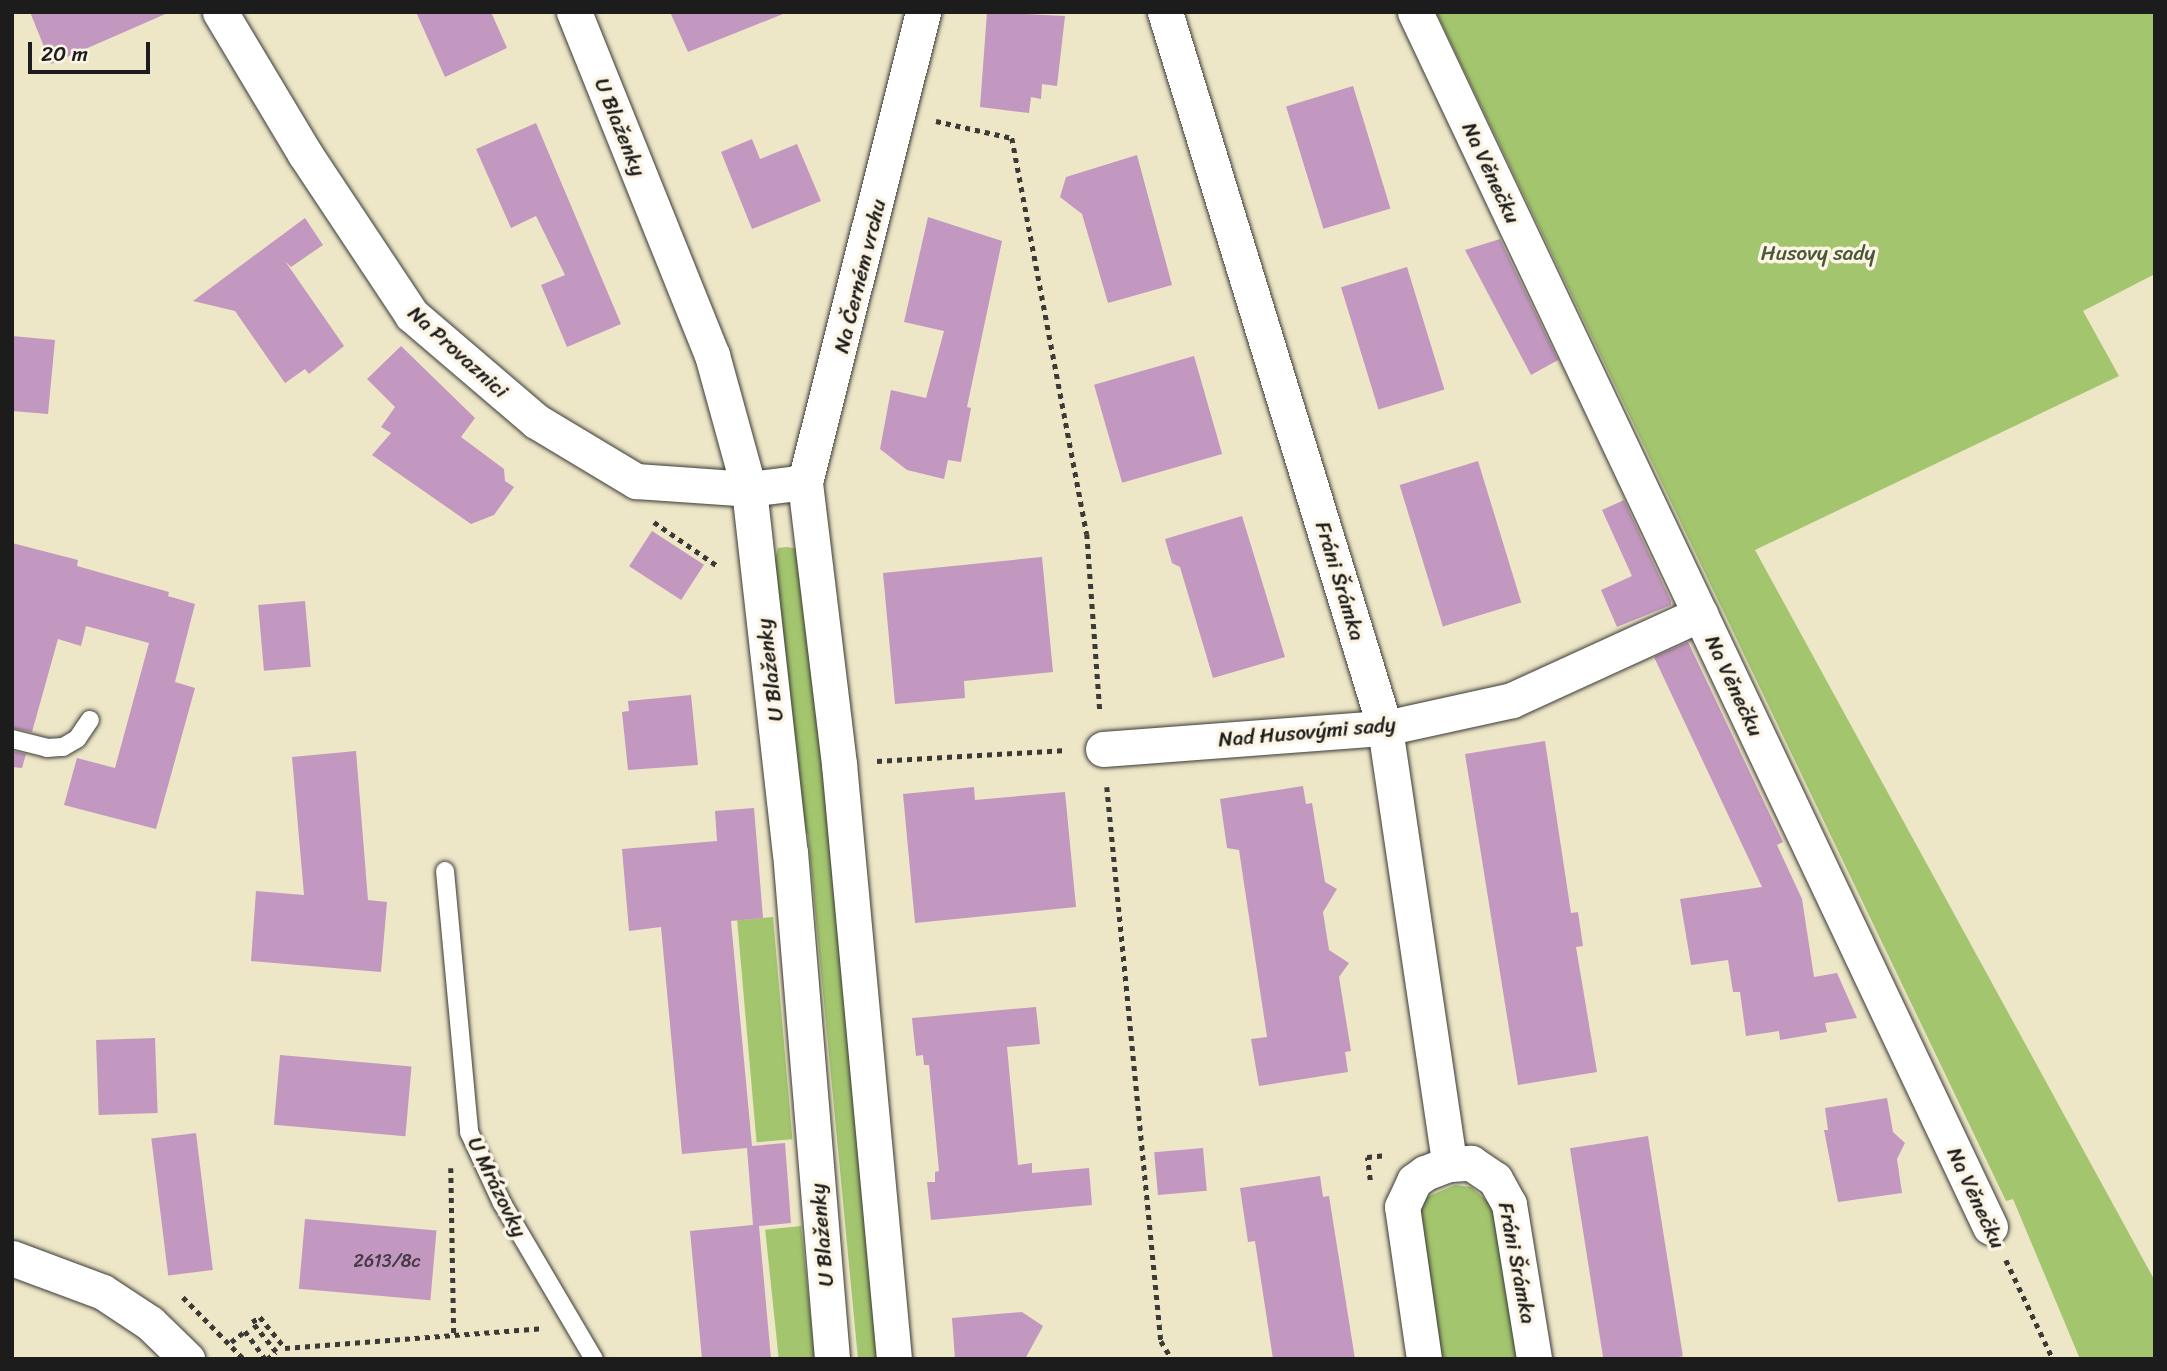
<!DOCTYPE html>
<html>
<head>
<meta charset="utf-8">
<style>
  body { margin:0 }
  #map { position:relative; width:2167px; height:1371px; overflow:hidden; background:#ede6c7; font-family:Sriracha,sans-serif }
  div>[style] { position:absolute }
  .green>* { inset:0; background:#a3c56e; transform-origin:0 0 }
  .building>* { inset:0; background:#c398c0; transform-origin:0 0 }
  .path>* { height:4.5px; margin-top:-2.25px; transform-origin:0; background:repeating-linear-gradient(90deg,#3b3a36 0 5px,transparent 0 10px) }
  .roads { filter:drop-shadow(0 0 2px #3b3a36) drop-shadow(0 0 2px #3b3a36) }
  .lane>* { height:18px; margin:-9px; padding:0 9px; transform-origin:9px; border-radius:9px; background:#fff }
  .street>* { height:35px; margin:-17.5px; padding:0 17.5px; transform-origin:17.5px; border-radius:17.5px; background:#fff }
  span { translate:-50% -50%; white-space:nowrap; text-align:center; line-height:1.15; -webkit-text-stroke:7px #fcf5e5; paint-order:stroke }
  .number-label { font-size:18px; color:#463b45 }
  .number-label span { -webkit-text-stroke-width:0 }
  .street-label { font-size:21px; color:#1c1c1c }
  .park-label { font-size:21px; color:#4b5739 }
  .frame { position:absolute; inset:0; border:14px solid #1c1c1c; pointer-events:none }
  .scale { position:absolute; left:28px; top:42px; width:122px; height:32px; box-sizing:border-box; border:4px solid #1c1c1c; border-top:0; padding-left:9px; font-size:21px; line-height:24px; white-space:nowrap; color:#1c1c1c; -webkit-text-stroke:5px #fcf5e5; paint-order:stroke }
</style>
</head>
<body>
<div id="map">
  <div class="green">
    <i style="clip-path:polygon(1436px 12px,2155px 12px,2155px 274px,2083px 311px,2119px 376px,1755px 550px,2155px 1281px,2155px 1359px,2080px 1359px,2013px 1199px,2006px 1201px)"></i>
    <i style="clip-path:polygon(787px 547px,798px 549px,807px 561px,882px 1359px,858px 1359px,808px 835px,799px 819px,774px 563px,778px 548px)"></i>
    <i style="left:773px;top:917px;width:223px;height:36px;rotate:85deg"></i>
    <i style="clip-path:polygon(1455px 1185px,1471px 1187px,1495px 1208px,1517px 1359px,1437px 1359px,1418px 1211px,1427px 1197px)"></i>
    <i style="left:801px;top:1226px;width:134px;height:36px;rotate:84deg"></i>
  </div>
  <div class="building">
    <i style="clip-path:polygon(30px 12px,170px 12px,51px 64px)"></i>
    <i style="clip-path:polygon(416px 12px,491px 12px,507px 48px,445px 77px)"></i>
    <i style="clip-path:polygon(670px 12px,783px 12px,783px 14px,688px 52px)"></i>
    <i style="clip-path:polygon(987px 12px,1065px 16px,1057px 86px,1042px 84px,1041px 99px,1031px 97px,1029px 113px,980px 107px)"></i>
    <i style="left:1353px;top:86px;width:128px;height:70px;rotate:73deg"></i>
    <i style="clip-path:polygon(536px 123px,621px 324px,567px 347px,541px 285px,565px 275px,536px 216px,511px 228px,476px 149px)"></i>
    <i style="clip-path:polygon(752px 139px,760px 159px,797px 144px,821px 201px,752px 229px,721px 152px)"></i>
    <i style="clip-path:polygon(1137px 155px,1172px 285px,1108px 303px,1082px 214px,1060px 197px,1066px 177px)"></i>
    <i style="clip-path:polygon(928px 217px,1002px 241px,967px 407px,971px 408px,961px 462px,948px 460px,944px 479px,907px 470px,880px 449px,891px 390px,926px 398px,944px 331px,904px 322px)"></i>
    <i style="clip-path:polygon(305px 218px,323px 245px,291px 267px,285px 261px,344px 346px,309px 374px,305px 369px,285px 383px,235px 311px,193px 301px)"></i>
    <i style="clip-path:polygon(1500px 239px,1558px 360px,1531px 375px,1465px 250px)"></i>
    <i style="left:1407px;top:267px;width:128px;height:69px;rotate:73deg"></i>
    <i style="clip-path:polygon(12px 336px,55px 340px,48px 414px,12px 411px)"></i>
    <i style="clip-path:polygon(401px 346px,475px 418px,461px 437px,504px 469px,505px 481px,514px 487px,494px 515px,471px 524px,372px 455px,391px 433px,381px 427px,395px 407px,367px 379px)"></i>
    <i style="left:1194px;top:356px;width:102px;height:104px;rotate:74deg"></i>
    <i style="left:1478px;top:461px;width:148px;height:82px;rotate:73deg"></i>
    <i style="clip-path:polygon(1624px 500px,1671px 601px,1671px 605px,1617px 627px,1601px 590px,1632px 576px,1602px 510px)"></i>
    <i style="clip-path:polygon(1242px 516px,1285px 657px,1213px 678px,1180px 567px,1172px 563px,1165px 539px)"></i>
    <i style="left:652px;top:531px;width:62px;height:42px;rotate:33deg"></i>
    <i style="clip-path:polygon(12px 543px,78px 560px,77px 566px,169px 592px,168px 596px,195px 604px,175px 682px,195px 688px,156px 829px,64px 805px,77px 758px,115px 768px,149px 643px,86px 626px,81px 646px,58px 639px,32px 732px,12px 728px)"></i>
    <i style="clip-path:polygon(1042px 557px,1053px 672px,964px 681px,965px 698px,895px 704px,883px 573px)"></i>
    <i style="left:305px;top:601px;width:66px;height:47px;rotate:85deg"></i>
    <i style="clip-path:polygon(1688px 642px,1783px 842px,1777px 845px,1802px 899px,1814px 977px,1837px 973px,1857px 1018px,1825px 1023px,1827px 1032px,1780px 1040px,1779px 1031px,1746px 1036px,1740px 992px,1733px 992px,1728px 960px,1691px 965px,1680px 899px,1762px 887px,1654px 657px)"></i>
    <i style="clip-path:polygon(691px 695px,698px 765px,628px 770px,622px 712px,629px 711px,628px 701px)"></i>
    <i style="clip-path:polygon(1545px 741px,1571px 913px,1578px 912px,1583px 946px,1576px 947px,1597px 1072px,1518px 1085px,1465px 754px)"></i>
    <i style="clip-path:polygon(12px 751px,26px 754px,22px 768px,12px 767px)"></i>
    <i style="clip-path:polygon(356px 751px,368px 900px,387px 902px,381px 972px,251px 961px,256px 891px,304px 895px,292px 757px)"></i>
    <i style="clip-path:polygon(1303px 786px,1306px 804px,1312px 803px,1325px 882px,1337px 889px,1323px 912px,1329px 950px,1349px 963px,1339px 977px,1351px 1051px,1345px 1052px,1348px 1072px,1259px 1086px,1251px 1039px,1267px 1037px,1239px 850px,1227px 848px,1220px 799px)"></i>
    <i style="clip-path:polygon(974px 787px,975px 800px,1065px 792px,1076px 907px,915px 923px,903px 794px)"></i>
    <i style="clip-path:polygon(754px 808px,763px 918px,731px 921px,752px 1146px,785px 1143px,791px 1223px,759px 1226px,771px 1359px,702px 1359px,690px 1231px,753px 1225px,747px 1148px,682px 1154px,661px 927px,629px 931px,622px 849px,717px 841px,715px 811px)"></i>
    <i style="clip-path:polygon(1036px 1007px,1040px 1044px,1007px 1047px,1018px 1165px,1032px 1163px,1032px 1173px,1089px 1168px,1092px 1205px,931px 1220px,927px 1182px,935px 1182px,935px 1172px,939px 1171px,929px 1065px,924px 1065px,923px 1055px,916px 1056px,912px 1018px)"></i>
    <i style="left:155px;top:1038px;width:75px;height:59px;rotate:88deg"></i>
    <i style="left:280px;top:1055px;width:132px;height:70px;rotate:5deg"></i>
    <i style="clip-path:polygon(1887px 1098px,1893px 1132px,1905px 1143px,1897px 1159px,1902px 1193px,1838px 1202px,1824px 1130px,1828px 1130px,1825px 1108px)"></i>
    <i style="left:196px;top:1133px;width:138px;height:45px;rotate:83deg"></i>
    <i style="left:1648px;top:1136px;width:223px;height:79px;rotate:81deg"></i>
    <i style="left:1203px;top:1148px;width:43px;height:49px;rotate:85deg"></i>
    <i style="clip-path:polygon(1320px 1176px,1323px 1197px,1329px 1196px,1355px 1359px,1273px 1359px,1255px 1241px,1248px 1242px,1240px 1188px)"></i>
    <i style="left:305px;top:1219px;width:132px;height:70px;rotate:5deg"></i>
    <i style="clip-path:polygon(1022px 1312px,1043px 1326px,1025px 1359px,955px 1359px,952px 1318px)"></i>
  </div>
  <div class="path">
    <i style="left:936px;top:121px;width:78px;rotate:12.6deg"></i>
    <i style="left:1012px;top:138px;width:403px;rotate:79.3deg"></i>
    <i style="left:1087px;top:534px;width:178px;rotate:85.8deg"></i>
    <i style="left:654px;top:522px;width:79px;rotate:34.7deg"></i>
    <i style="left:877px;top:761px;width:190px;rotate:-3.3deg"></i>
    <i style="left:1107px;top:787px;width:557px;rotate:84.43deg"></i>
    <i style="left:1161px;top:1341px;width:21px;rotate:59deg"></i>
    <i style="left:451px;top:1168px;width:167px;rotate:89deg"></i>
    <i style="left:1370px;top:1180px;width:23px;rotate:-97deg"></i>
    <i style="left:1367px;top:1157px;width:20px;rotate:-6deg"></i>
    <i style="left:2006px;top:1260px;width:110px;rotate:64.6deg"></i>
    <i style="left:183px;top:1297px;width:87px;rotate:45.5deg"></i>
    <i style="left:231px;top:1342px;width:18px;rotate:-38deg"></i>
    <i style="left:245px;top:1331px;width:34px;rotate:54deg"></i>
    <i style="left:267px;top:1359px;width:11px;rotate:-38deg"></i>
    <i style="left:276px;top:1352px;width:38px;rotate:-129deg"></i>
    <i style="left:252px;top:1322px;width:9px;rotate:-32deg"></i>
    <i style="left:260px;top:1317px;width:40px;rotate:51deg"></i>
    <i style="left:285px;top:1348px;width:258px;rotate:-4.4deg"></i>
  </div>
  <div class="roads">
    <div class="lane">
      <i style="left:12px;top:739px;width:36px;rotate:14deg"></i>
      <i style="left:47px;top:748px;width:16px;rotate:-4deg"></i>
      <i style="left:63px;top:747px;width:16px;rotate:-30deg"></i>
      <i style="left:77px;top:739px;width:23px;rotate:-56deg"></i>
      <i style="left:445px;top:871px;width:262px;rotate:84.7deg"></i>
      <i style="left:469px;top:1132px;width:78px;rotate:65.1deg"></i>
      <i style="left:502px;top:1203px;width:181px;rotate:59.5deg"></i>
    </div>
    <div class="street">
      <i style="left:220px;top:12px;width:165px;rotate:59.1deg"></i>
      <i style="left:305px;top:154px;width:193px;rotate:56.4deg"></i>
      <i style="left:412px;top:315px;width:163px;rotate:40.5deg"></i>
      <i style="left:536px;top:421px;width:117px;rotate:31deg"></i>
      <i style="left:636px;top:481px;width:113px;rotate:4deg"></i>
      <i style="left:749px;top:489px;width:56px;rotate:-7.1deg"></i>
      <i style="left:574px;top:12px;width:370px;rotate:68.1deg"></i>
      <i style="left:712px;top:355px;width:139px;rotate:74.6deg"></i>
      <i style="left:749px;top:489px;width:365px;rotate:83.6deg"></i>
      <i style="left:790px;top:852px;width:509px;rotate:85.26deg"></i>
      <i style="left:1165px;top:12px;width:749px;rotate:72.92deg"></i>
      <i style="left:1385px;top:728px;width:441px;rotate:81.6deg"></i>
      <i style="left:1415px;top:12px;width:1344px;rotate:64.67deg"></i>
      <i style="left:1103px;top:749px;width:283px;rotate:-4.3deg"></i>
      <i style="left:1385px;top:728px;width:130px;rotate:-12.4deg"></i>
      <i style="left:1512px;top:700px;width:207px;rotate:-24.6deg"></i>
      <i style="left:12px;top:1258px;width:97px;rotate:20.5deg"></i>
      <i style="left:103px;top:1292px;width:56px;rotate:33.4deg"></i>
      <i style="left:150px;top:1323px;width:52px;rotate:44.2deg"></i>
      <i style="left:894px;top:1359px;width:598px;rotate:-95.28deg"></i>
      <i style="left:839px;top:764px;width:284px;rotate:-96.9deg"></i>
      <i style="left:805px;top:482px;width:485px;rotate:-75.9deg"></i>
      <i style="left:1424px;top:1359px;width:154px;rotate:-98.2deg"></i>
      <i style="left:1402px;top:1207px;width:29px;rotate:-65deg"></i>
      <i style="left:1414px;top:1181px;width:14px;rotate:-36deg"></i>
      <i style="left:1425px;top:1173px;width:26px;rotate:-21deg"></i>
      <i style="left:1449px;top:1164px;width:22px;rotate:-3deg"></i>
      <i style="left:1471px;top:1163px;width:29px;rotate:34deg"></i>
      <i style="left:1495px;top:1179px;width:29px;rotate:61deg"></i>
      <i style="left:1509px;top:1204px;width:157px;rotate:80.8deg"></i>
    </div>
  </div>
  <div class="number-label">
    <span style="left:387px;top:1261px">2613/8c</span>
  </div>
  <div class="street-label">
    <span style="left:620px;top:127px;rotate:68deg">U Blaženky</span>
    <span style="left:1491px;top:173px;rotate:65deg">Na Věnečku</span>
    <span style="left:860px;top:276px;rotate:-76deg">Na Černém vrchu</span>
    <span style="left:458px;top:352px;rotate:42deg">Na Provaznici</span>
    <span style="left:1340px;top:581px;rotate:73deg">Fráni Šrámka</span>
    <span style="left:770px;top:670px;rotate:-97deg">U Blaženky</span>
    <span style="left:1734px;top:686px;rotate:65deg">Na Věnečku</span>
    <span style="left:1307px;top:732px;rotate:-5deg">Nad Husovými sady</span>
    <span style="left:497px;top:1187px;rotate:64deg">U Mrázovky</span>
    <span style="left:1976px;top:1198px;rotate:65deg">Na Věnečku</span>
    <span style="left:822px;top:1235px;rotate:-95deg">U Blaženky</span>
    <span style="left:1517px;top:1263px;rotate:79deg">Fráni Šrámka</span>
  </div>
  <div class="park-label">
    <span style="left:1818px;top:253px">Husovy sady</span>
  </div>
  <div class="frame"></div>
  <div class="scale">20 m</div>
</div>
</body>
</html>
